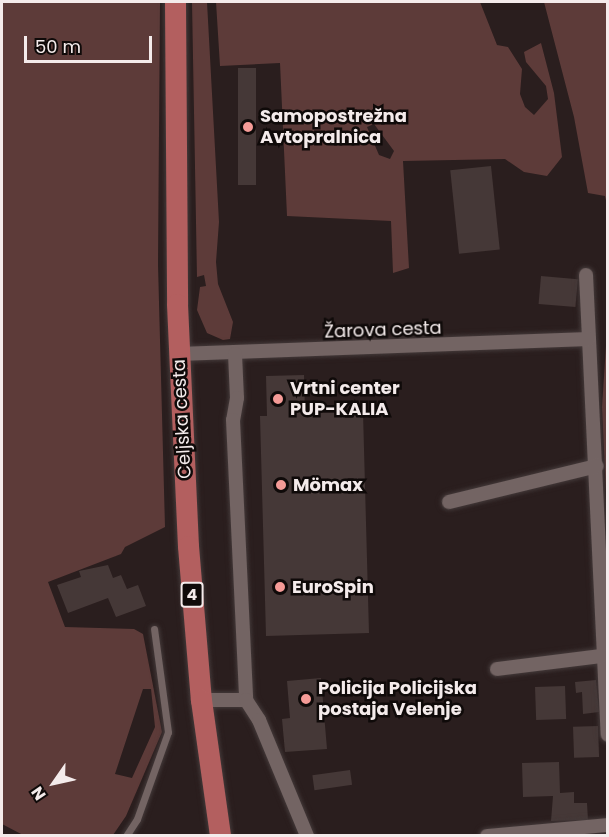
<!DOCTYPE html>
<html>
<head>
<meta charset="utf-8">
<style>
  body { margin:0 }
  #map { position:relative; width:609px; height:837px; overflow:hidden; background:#2a1e1e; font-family:Poppins,sans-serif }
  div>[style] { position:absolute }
  .green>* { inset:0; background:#5d3b39 }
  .building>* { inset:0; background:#453837; transform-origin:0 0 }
  .roads { filter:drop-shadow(0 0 2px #443a3a) drop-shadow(0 0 2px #443a3a) }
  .service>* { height:7px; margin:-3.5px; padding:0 3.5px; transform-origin:3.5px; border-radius:3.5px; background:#736463 }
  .minor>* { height:14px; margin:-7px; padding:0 7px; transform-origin:7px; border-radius:7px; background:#736463 }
  .primary>* { height:21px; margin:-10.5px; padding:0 10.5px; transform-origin:10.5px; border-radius:10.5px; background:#b35f5f }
  .dots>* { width:16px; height:16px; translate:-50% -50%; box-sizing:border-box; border:3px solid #0f0a09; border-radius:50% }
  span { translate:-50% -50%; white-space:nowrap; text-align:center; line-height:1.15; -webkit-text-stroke:5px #0f0a09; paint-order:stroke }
  .shield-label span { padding:2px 4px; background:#0f0a09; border:2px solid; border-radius:4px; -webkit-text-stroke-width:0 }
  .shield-label { font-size:16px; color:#f4ebeb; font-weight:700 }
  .poi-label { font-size:18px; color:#f4ebeb; font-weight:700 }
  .left { translate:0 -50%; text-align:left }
  .street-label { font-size:18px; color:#f4ebeb }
  .frame { position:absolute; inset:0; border:3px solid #f4ebeb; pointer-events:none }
  .north { position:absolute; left:24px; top:753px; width:60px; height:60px; -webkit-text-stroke:4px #0f0a09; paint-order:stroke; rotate:236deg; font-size:16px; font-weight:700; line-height:24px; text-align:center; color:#f4ebeb }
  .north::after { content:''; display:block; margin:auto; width:21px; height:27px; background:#f4ebeb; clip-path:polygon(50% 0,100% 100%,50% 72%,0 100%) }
  .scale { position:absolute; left:24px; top:36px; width:128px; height:27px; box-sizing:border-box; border:3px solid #f4ebeb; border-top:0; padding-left:8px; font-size:18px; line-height:21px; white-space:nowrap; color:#f4ebeb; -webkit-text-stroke:4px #0f0a09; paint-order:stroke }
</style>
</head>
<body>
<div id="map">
  <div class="green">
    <i style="clip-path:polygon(evenodd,2px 2px,160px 2px,158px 265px,165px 527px,125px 547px,121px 554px,48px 582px,65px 627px,134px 629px,143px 634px,162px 732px,126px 816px,113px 835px,23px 835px,2px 824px,2px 2px,143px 689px,151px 689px,155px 727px,132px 778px,115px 774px,143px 689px)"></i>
    <i style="clip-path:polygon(192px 2px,207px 2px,219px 222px,216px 262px,218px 284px,233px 322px,230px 339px,223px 340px,207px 333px,197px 310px,200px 287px,206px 286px,204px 275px,197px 277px)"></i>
    <i style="clip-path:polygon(evenodd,216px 2px,480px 2px,497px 45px,508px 47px,522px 69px,520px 94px,525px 107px,534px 115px,548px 99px,546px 86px,526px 62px,524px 52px,541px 43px,554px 93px,562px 157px,547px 176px,524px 172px,505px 159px,403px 161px,409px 268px,393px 273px,391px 221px,287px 216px,280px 63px,220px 66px,216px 2px,374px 124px,394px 151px,390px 159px,379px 155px,367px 127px,374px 124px)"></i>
    <i style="clip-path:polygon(544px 2px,607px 2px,607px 205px,605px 196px,588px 193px,574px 117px)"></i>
    <i style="clip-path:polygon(607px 331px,607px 513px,602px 407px)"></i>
  </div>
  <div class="building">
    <i style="left:238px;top:68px;width:18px;height:117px"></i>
    <i style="left:491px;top:166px;width:84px;height:41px;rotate:84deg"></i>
    <i style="left:541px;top:276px;width:37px;height:28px;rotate:5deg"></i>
    <i style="clip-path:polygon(304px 375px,305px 413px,363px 412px,369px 633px,266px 636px,260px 416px,267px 416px,266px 376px)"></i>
    <i style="clip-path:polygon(108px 565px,113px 578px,121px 575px,127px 589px,138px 585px,146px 606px,116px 617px,108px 598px,68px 613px,57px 585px,81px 577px,79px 571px)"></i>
    <i style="clip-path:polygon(321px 678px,327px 749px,285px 752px,282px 719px,290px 718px,287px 681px)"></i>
    <i style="clip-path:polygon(596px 680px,599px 712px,583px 714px,582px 692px,576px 693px,575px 682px)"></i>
    <i style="left:565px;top:686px;width:33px;height:30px;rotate:88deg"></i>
    <i style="left:598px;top:726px;width:31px;height:25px;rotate:88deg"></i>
    <i style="clip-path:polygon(559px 762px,560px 793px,574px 792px,574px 803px,587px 803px,588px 820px,551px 821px,553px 796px,523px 797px,522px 763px)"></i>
    <i style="left:350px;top:770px;width:15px;height:38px;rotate:82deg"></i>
  </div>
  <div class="roads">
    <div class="service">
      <i style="left:126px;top:836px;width:20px;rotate:-57deg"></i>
      <i style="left:137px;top:819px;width:92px;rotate:-70.4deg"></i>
      <i style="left:168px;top:732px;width:104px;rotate:-97.7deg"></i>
    </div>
    <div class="minor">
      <i style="left:586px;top:275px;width:460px;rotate:87.3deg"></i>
      <i style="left:179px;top:354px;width:410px;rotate:-2.1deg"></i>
      <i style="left:235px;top:354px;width:44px;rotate:87.4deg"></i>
      <i style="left:237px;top:398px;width:22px;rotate:100deg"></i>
      <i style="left:233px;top:420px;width:280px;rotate:87.3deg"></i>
      <i style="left:449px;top:502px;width:152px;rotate:-13.7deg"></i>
      <i style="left:497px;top:669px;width:106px;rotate:-7.1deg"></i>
      <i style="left:201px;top:700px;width:45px"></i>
      <i style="left:246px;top:700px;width:24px;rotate:57deg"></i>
      <i style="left:259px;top:720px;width:126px;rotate:67.5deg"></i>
      <i style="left:487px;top:836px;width:121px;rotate:-5.2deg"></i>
    </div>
    <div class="primary">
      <i style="left:175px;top:2px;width:302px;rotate:89.6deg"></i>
      <i style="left:177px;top:304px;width:242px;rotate:87.4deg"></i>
      <i style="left:188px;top:546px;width:155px;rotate:85.2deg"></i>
      <i style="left:201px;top:700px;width:137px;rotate:82deg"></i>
    </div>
  </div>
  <div class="dots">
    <i style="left:248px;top:127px;background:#f59b97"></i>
    <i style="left:278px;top:399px;background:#f59b97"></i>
    <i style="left:281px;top:485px;background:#f59b97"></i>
    <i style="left:280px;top:587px;background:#f59b97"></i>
    <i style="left:306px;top:699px;background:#f59b97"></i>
  </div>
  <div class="shield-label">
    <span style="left:192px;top:595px">4</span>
  </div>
  <div class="poi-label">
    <span class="left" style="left:260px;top:127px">Samopostrežna<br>Avtopralnica</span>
    <span class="left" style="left:290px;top:399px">Vrtni center<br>PUP-KALIA</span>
    <span class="left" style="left:293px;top:485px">Mömax</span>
    <span class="left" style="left:292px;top:587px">EuroSpin</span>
    <span class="left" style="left:318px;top:699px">Policija Policijska<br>postaja Velenje</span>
  </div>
  <div class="street-label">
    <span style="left:383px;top:330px;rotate:-2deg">Žarova cesta</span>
    <span style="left:182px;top:419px;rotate:-93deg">Celjska cesta</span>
  </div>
  <div class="frame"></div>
  <div class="north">N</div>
  <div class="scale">50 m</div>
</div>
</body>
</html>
